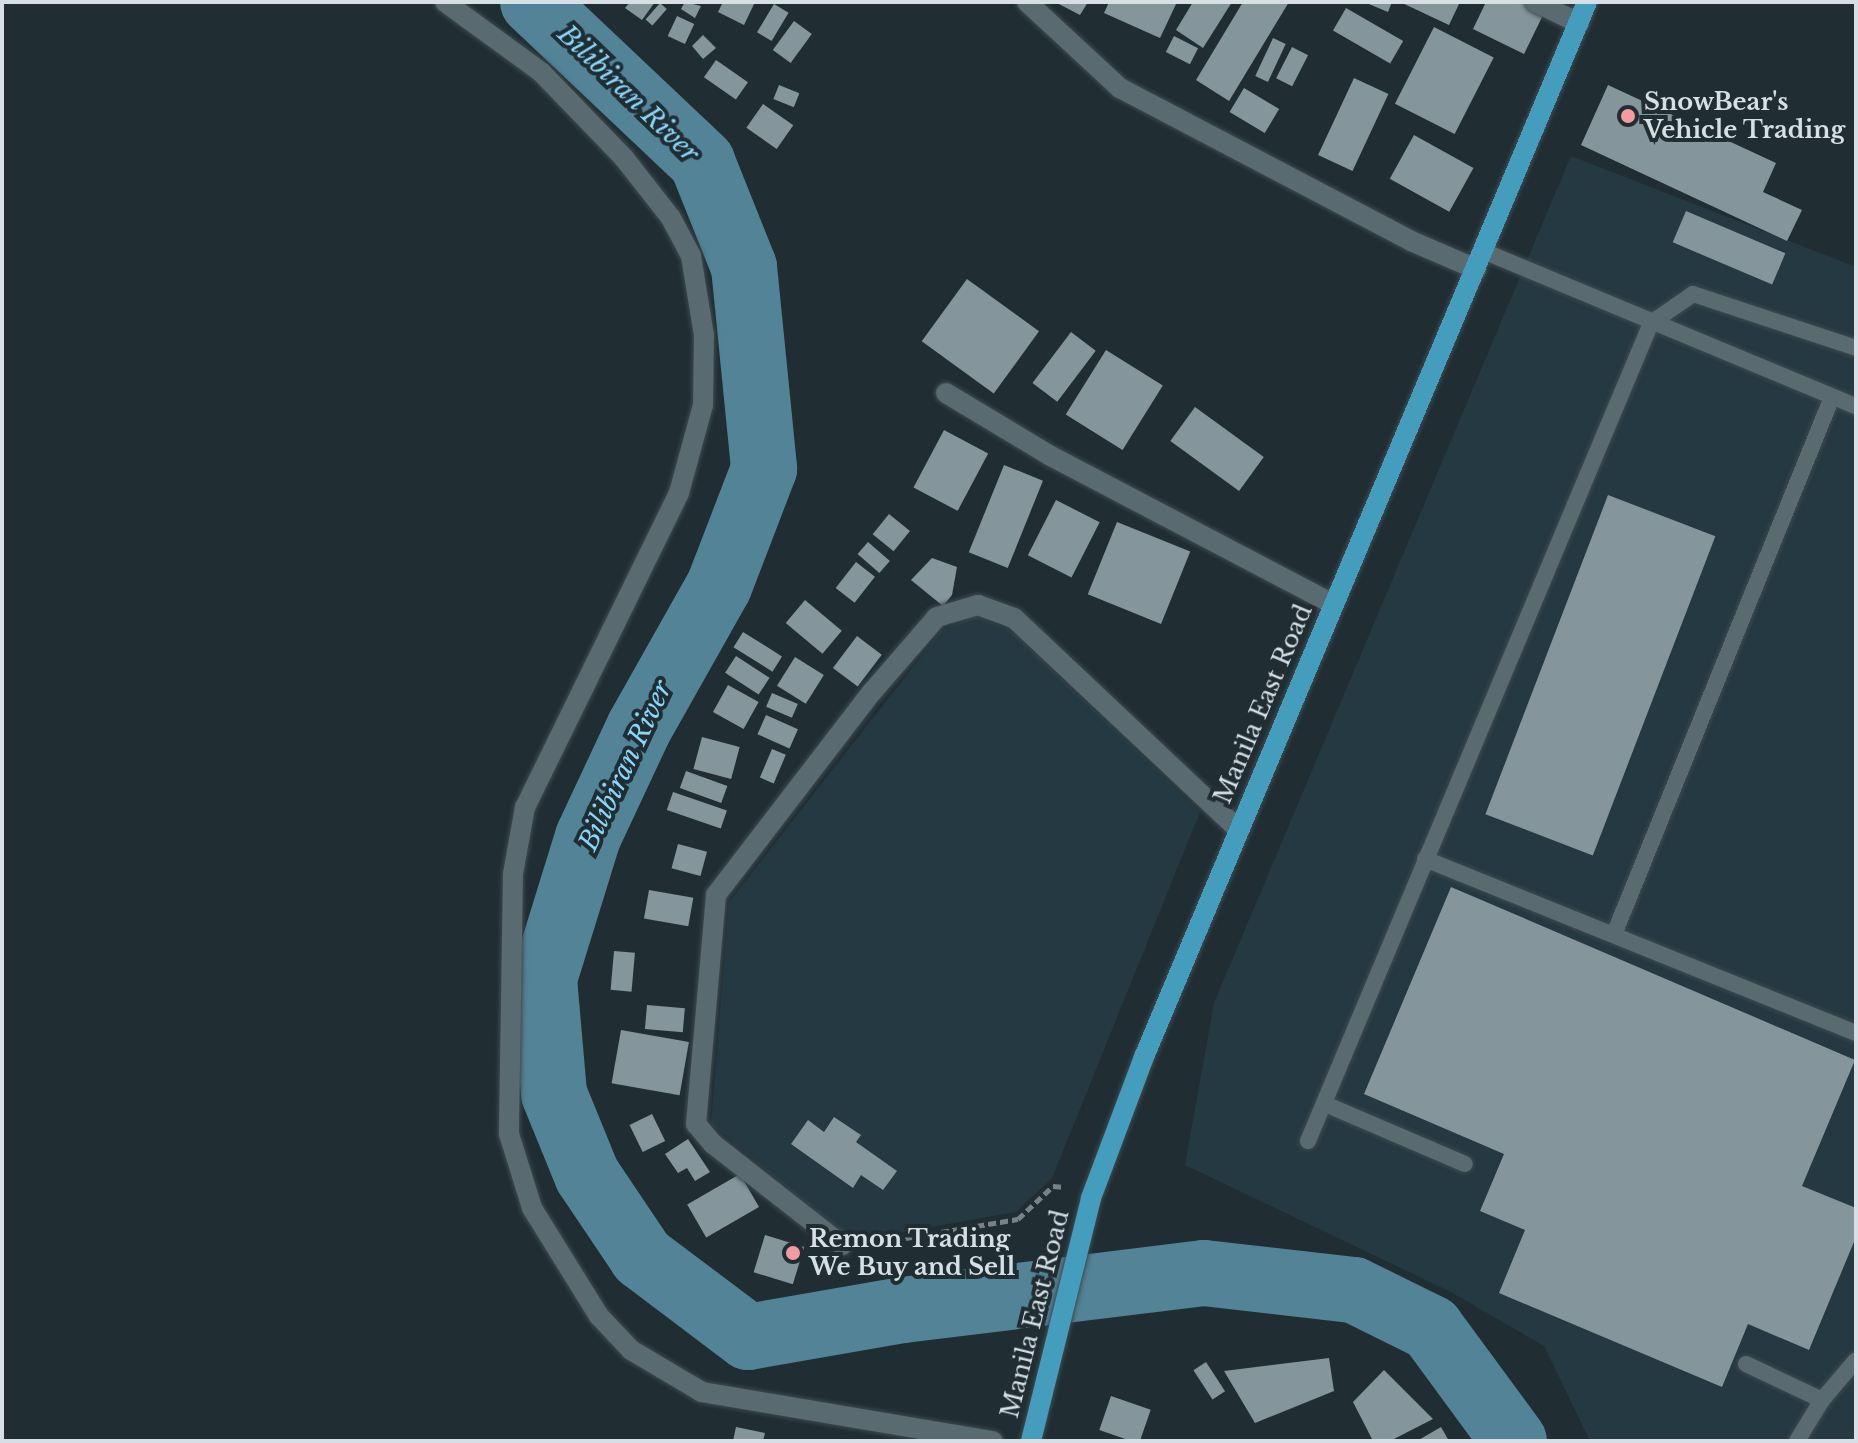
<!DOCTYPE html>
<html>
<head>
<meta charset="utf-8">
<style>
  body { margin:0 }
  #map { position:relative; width:1858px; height:1443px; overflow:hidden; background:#202e34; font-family:"Libre Baskerville",serif }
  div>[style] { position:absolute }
  .built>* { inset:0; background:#253942 }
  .river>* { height:66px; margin:-33px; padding:0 33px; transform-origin:33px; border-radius:33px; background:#538397 }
  .building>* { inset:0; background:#85959c; transform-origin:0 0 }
  .path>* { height:5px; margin-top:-2.5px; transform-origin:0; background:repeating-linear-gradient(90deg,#768287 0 8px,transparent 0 12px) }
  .roads { filter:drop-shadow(0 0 2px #3e4a50) drop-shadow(0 0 2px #3e4a50) }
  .service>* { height:16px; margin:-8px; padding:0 8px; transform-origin:8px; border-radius:8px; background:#5a6a71 }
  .minor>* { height:20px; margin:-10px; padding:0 10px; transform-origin:10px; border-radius:10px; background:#5a6a71 }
  .primary>* { height:20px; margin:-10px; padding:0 10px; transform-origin:10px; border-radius:10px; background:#449dbd }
  .dots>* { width:22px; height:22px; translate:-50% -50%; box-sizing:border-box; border:4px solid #202e34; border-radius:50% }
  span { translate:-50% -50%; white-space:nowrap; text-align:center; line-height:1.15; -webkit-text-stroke:8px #202e34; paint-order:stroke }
  .poi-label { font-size:24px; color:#d6dfe3; font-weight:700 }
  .left { translate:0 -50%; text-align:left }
  .street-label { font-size:24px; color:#d6dfe3 }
  .water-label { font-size:26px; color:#89d8fa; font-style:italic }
  .frame { position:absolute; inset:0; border:4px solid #d6dfe3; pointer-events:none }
</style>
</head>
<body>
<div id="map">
  <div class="built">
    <i style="clip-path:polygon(1571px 156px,1856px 267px,1856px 1441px,1590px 1441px,1544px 1346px,1451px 1292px,1185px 1165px,1214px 1003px)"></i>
    <i style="clip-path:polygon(975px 616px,1013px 632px,1200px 812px,1052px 1178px,1016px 1212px,851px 1241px,711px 1124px,729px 902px,941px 631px)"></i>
  </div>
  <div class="river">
    <i style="left:533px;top:2px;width:233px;rotate:43.4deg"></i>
    <i style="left:702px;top:162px;width:113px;rotate:68.2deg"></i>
    <i style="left:744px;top:267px;width:203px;rotate:84.3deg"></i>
    <i style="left:764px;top:469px;width:125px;rotate:111deg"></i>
    <i style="left:719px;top:586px;width:163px;rotate:119.4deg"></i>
    <i style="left:639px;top:728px;width:120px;rotate:115.1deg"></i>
    <i style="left:588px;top:837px;width:149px;rotate:107.2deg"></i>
    <i style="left:544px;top:979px;width:115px;rotate:85deg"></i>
    <i style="left:554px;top:1094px;width:87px;rotate:67.8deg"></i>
    <i style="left:587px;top:1175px;width:99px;rotate:56.1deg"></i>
    <i style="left:642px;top:1257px;width:133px;rotate:37deg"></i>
    <i style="left:748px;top:1337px;width:157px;rotate:-9.9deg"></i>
    <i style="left:903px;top:1310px;width:303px;rotate:-7deg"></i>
    <i style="left:1204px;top:1273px;width:151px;rotate:6.5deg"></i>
    <i style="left:1354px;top:1290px;width:86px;rotate:26.3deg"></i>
    <i style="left:1431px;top:1328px;width:140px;rotate:53.7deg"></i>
  </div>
  <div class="building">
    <i style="clip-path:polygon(630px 2px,655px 2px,642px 20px,625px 8px)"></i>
    <i style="clip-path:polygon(685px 2px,701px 6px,695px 18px,681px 9px)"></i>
    <i style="clip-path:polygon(723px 2px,755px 2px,744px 25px,718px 12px)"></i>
    <i style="clip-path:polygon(1055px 2px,1088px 2px,1080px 15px)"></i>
    <i style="clip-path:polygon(1109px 2px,1177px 2px,1160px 38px,1104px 13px)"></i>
    <i style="clip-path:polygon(1193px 2px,1232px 2px,1203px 48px,1176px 30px)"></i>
    <i style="clip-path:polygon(1243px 2px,1289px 2px,1229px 101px,1196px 80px)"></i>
    <i style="clip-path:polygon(1364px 2px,1392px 2px,1388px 12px)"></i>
    <i style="clip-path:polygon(1400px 2px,1453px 2px,1459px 4px,1449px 25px)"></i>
    <i style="clip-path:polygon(1486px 2px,1522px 2px,1544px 13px,1524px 54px,1473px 29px)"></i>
    <i style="left:660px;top:3px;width:9px;height:22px;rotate:41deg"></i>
    <i style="left:774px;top:4px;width:17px;height:33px;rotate:31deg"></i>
    <i style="left:1346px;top:8px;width:66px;height:26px;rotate:30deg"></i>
    <i style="left:677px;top:16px;width:19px;height:22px;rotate:25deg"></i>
    <i style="left:794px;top:21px;width:22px;height:36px;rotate:36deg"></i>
    <i style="left:1434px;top:27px;width:67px;height:86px;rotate:27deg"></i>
    <i style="clip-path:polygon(703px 35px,716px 48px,703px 59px,692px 46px)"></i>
    <i style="left:1174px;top:36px;width:27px;height:18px;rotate:27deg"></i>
    <i style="left:1273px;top:38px;width:14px;height:42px;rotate:25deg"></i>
    <i style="left:1292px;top:47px;width:18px;height:35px;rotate:27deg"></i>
    <i style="left:716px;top:60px;width:39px;height:21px;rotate:35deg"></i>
    <i style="left:1354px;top:78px;width:38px;height:85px;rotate:25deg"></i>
    <i style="left:779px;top:85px;width:22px;height:15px;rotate:22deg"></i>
    <i style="clip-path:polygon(1608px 85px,1776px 163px,1763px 192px,1802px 210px,1787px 241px,1581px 145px)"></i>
    <i style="left:1244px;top:88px;width:41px;height:28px;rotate:31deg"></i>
    <i style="left:763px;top:104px;width:37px;height:29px;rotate:35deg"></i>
    <i style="left:1414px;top:135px;width:68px;height:50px;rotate:29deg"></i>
    <i style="left:1686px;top:211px;width:108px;height:34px;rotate:23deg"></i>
    <i style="left:967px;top:279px;width:89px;height:77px;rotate:36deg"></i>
    <i style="left:1071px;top:332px;width:31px;height:64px;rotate:37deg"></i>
    <i style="left:1106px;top:350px;width:67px;height:76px;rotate:32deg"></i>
    <i style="left:1195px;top:407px;width:85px;height:42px;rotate:36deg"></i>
    <i style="left:944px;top:430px;width:50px;height:65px;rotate:28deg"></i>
    <i style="left:1004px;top:465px;width:42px;height:94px;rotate:22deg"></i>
    <i style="left:1608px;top:495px;width:115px;height:342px;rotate:21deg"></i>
    <i style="left:1056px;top:500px;width:49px;height:62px;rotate:27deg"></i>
    <i style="left:889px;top:514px;width:27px;height:26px;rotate:39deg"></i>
    <i style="left:1117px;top:522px;width:79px;height:78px;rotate:22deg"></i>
    <i style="left:868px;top:542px;width:29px;height:16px;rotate:41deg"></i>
    <i style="clip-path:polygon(932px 558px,957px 567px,952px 595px,943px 606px,911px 580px)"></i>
    <i style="left:856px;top:562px;width:24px;height:33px;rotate:38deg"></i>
    <i style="left:805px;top:600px;width:48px;height:30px;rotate:40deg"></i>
    <i style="left:743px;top:632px;width:46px;height:18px;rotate:32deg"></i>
    <i style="left:857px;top:636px;width:31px;height:40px;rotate:37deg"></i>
    <i style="left:736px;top:656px;width:40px;height:20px;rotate:33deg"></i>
    <i style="left:795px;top:657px;width:34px;height:34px;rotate:32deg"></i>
    <i style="left:728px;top:685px;width:35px;height:31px;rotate:29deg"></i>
    <i style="left:772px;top:693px;width:28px;height:15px;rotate:23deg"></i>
    <i style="left:766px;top:715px;width:35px;height:21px;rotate:24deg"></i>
    <i style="left:702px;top:737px;width:39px;height:33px;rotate:15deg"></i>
    <i style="left:772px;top:749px;width:15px;height:31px;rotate:23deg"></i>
    <i style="left:686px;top:771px;width:44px;height:18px;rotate:20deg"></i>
    <i style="left:673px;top:792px;width:57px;height:19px;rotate:19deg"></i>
    <i style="left:678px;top:844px;width:30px;height:25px;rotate:15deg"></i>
    <i style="clip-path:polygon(1451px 887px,1855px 1060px,1802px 1186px,1856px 1208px,1856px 1237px,1809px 1350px,1748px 1324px,1722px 1387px,1499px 1293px,1525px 1230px,1480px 1211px,1504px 1154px,1364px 1094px)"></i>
    <i style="left:649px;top:890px;width:45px;height:29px;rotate:10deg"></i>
    <i style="left:614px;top:951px;width:21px;height:39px;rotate:5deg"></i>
    <i style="left:647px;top:1005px;width:38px;height:24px;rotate:5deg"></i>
    <i style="left:621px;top:1030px;width:69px;height:54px;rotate:10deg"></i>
    <i style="left:652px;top:1114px;width:30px;height:25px;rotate:64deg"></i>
    <i style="clip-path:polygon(834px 1117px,861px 1135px,856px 1142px,897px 1171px,883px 1190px,861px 1175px,853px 1188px,791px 1144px,808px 1120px,824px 1132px)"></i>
    <i style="clip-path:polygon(688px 1139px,710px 1172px,695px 1181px,687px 1168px,678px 1173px,665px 1154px)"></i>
    <i style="left:740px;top:1174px;width:38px;height:61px;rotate:60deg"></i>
    <i style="left:765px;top:1235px;width:41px;height:39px;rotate:17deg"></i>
    <i style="clip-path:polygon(1329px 1358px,1334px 1391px,1255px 1423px,1224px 1371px)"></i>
    <i style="left:1206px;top:1362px;width:35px;height:15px;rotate:57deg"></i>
    <i style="clip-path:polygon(1384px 1370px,1433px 1419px,1390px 1441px,1373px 1441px,1353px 1402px)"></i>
    <i style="left:1111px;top:1396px;width:42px;height:36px;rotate:19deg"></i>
    <i style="clip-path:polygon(736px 1427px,765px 1433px,763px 1441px,733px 1441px)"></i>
    <i style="clip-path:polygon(1441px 1427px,1449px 1441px,1417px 1441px)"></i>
  </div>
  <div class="path">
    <i style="left:870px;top:1244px;width:150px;rotate:-9.6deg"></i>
    <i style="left:1018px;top:1219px;width:48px;rotate:-43.3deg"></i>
    <i style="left:1053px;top:1186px;width:12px;rotate:5deg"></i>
  </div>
  <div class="roads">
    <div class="service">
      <i style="left:1483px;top:251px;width:404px;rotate:22.6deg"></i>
      <i style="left:1425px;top:859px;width:465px;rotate:22deg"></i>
      <i style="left:1615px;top:932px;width:577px;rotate:-67.92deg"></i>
      <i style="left:1325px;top:1104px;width:152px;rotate:23.2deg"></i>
      <i style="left:1308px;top:1141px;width:887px;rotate:-67.25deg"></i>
      <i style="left:1651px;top:323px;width:51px;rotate:-34.6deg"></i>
      <i style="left:1693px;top:294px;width:172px;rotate:18.3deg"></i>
      <i style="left:1746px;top:1364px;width:84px;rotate:25.3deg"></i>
      <i style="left:1822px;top:1400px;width:52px;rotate:-49.6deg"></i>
      <i style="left:1797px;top:1441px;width:48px;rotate:-58.6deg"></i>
    </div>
    <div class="minor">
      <i style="left:445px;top:2px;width:119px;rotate:36.1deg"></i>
      <i style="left:541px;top:72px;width:120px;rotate:46deg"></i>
      <i style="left:624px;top:158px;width:76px;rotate:51.9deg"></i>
      <i style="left:671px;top:218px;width:43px;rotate:62.2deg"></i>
      <i style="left:691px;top:256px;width:80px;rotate:80.7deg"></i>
      <i style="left:704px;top:335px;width:70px;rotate:90.8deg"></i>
      <i style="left:703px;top:405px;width:91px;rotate:105.3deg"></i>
      <i style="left:679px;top:493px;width:350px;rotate:116.1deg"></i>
      <i style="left:525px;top:807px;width:68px;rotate:100.2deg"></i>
      <i style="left:513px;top:874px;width:260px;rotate:90.9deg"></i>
      <i style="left:509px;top:1134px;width:77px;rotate:72.7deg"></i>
      <i style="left:532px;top:1208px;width:127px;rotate:58.2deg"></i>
      <i style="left:599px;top:1316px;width:47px;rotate:46.7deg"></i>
      <i style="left:631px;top:1350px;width:82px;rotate:30.6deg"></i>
      <i style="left:702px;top:1392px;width:295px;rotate:9.6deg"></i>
      <i style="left:1027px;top:2px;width:127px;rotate:42.8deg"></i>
      <i style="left:1120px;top:88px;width:329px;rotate:27.7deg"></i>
      <i style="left:1411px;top:241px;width:71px;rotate:23.3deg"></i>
      <i style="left:1535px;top:2px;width:49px;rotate:25.5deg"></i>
      <i style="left:946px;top:393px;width:120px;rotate:31deg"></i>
      <i style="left:1049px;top:455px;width:321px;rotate:27.7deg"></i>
      <i style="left:842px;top:1245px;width:164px;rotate:-141.9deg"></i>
      <i style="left:713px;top:1144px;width:26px;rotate:-130deg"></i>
      <i style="left:696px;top:1124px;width:230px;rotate:-85deg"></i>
      <i style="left:716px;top:895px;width:256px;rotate:-52.5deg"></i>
      <i style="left:872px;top:692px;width:99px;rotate:-49.1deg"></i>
      <i style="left:937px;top:617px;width:43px;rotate:-16.3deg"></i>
      <i style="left:978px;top:605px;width:38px;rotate:20deg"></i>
      <i style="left:1014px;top:618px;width:309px;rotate:43.3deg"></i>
    </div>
    <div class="primary">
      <i style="left:1031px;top:1441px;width:250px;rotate:-76.1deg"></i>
      <i style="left:1091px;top:1198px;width:151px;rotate:-69.4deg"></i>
      <i style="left:1144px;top:1057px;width:1144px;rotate:-67.22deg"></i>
    </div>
  </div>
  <div class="dots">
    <i style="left:1628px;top:116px;background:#f49b9f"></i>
    <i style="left:793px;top:1253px;background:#f49b9f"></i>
  </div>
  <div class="poi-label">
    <span class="left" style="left:1644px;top:116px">SnowBear's<br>Vehicle Trading</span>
    <span class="left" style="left:809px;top:1253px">Remon Trading<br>We Buy and Sell</span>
  </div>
  <div class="street-label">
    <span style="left:1263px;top:704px;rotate:-67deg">Manila East Road</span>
    <span style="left:1035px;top:1314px;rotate:-76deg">Manila East Road</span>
  </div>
  <div class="water-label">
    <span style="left:628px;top:94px;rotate:44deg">Bilibiran River</span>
    <span style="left:626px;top:766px;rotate:-65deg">Bilibiran River</span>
  </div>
  <div class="frame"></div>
</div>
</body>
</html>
